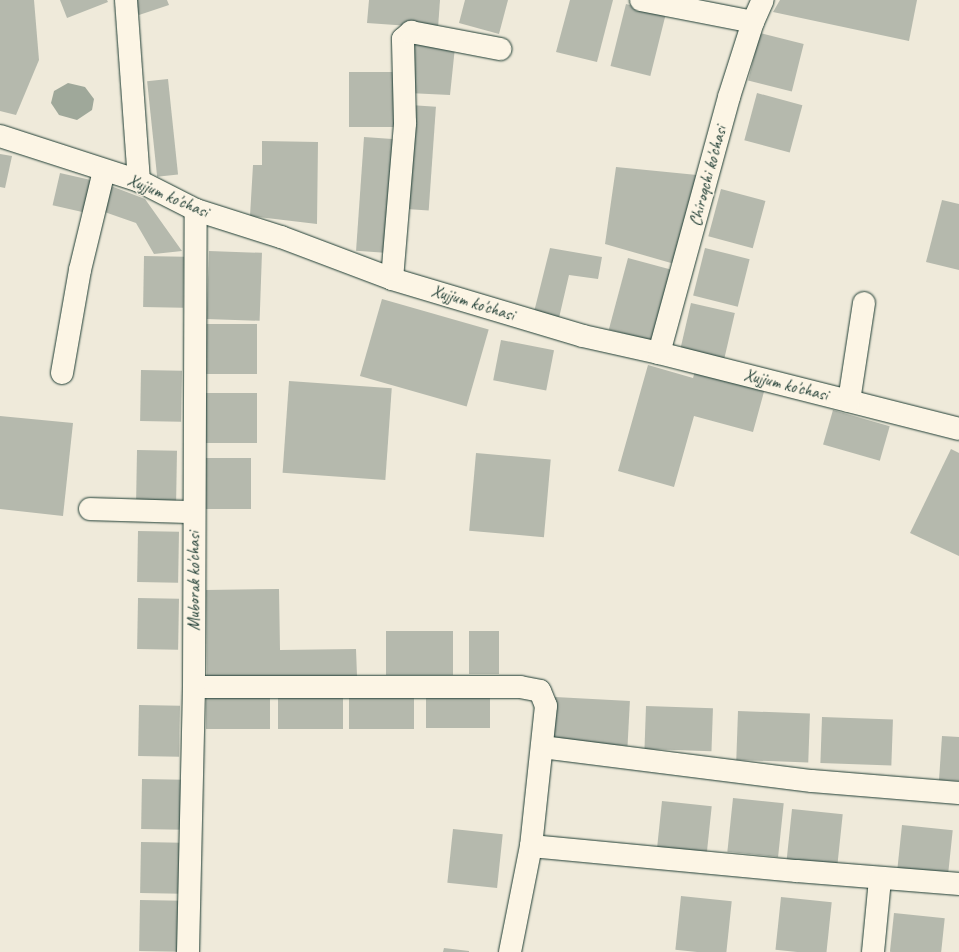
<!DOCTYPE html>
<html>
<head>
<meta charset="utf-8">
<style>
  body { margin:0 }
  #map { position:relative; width:959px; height:952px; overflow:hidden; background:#efeada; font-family:Caveat,sans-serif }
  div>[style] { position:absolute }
  .water>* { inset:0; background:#9fa89a }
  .building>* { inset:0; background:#b5b9ad; transform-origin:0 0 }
  .roads { filter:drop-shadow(0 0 1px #1f3d34) drop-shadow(0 0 1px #1f3d34) }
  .minor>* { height:22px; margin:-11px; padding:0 11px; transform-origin:11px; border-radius:11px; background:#fcf5e5 }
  span { translate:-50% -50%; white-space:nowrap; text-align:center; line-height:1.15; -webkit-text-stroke:3px #fcf5e5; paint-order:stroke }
  .street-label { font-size:17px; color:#1f3d34 }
</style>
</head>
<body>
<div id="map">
  <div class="water">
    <i style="clip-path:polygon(68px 83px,85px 87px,94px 99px,92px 110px,77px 120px,59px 115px,51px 103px,54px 91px)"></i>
  </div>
  <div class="building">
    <i style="clip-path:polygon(0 0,34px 0,39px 60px,16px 115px,0 111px)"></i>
    <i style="clip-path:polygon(60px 0,107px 0,108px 2px,67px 18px)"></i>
    <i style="clip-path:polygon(134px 0,167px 0,169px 5px,139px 15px)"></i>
    <i style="clip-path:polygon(369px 0,440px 0,438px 28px,367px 23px)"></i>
    <i style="clip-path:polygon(465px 0,508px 0,499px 34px,459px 23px)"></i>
    <i style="clip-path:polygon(570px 0,613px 0,597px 62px,556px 52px)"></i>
    <i style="clip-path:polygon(780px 0,917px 0,909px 41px,773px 12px)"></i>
    <i style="left:626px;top:4px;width:41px;height:64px;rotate:14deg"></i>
    <i style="left:760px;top:33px;width:45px;height:49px;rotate:14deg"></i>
    <i style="clip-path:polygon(409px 38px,455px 47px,450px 95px,408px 93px)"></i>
    <i style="left:349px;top:72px;width:49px;height:55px"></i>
    <i style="left:168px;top:79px;width:96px;height:21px;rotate:84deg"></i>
    <i style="left:757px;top:93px;width:47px;height:49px;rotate:15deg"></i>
    <i style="left:410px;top:105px;width:26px;height:104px;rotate:4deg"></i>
    <i style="left:364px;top:137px;width:32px;height:114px;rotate:4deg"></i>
    <i style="clip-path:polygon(262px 141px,318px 142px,317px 224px,250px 216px,253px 165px,262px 165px)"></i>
    <i style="clip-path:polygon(0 154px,12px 156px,5px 188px,0 187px)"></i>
    <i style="clip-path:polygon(616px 167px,697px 175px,678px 265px,605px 244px)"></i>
    <i style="left:60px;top:173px;width:35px;height:33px;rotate:13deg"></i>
    <i style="clip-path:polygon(103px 183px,145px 199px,182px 251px,154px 254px,136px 223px,96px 209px)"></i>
    <i style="left:721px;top:189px;width:46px;height:49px;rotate:15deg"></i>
    <i style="clip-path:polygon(942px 200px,959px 204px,959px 270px,926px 262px)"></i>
    <i style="clip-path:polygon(550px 248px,602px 257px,598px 279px,569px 275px,559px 318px,534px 312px)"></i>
    <i style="left:705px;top:248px;width:46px;height:49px;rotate:14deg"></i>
    <i style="left:209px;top:251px;width:53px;height:68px;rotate:2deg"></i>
    <i style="left:144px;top:256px;width:40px;height:51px;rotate:1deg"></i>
    <i style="left:628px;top:258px;width:49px;height:74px;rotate:15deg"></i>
    <i style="left:382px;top:299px;width:111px;height:80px;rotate:16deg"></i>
    <i style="left:691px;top:303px;width:45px;height:49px;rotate:13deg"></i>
    <i style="left:206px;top:324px;width:51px;height:50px"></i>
    <i style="left:501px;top:340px;width:54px;height:41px;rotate:11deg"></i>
    <i style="clip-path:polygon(648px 365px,693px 378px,696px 368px,765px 388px,753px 432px,694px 416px,674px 487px,618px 471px)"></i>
    <i style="left:141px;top:370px;width:41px;height:51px;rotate:1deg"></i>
    <i style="left:289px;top:381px;width:103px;height:92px;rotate:4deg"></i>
    <i style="left:205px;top:393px;width:52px;height:50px"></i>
    <i style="left:833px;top:410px;width:59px;height:36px;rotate:16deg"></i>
    <i style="clip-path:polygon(0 416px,73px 423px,63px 516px,0 509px)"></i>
    <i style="clip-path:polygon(951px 449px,959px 453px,959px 556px,910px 533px)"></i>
    <i style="left:137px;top:450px;width:40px;height:51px;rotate:1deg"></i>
    <i style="left:476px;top:453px;width:75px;height:78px;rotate:5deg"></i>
    <i style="left:200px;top:458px;width:51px;height:51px"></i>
    <i style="left:138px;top:531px;width:41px;height:51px;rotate:1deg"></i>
    <i style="clip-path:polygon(279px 589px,280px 650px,356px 649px,357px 676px,207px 677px,206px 590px)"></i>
    <i style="left:138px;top:598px;width:41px;height:51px;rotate:1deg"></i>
    <i style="left:386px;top:631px;width:67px;height:44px"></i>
    <i style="left:469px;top:631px;width:30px;height:43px"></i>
    <i style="left:206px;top:692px;width:64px;height:37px"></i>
    <i style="left:278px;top:692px;width:65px;height:37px"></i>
    <i style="left:349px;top:692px;width:65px;height:37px"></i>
    <i style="left:426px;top:694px;width:64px;height:34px"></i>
    <i style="left:555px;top:697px;width:75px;height:45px;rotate:3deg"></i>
    <i style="left:139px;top:705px;width:41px;height:51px;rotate:1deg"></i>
    <i style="left:646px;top:706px;width:67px;height:43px;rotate:2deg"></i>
    <i style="left:738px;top:711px;width:72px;height:49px;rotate:2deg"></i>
    <i style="left:822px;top:717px;width:71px;height:46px;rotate:2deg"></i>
    <i style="clip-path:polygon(942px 736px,959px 737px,959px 781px,939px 780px)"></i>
    <i style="left:142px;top:779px;width:42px;height:50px;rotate:1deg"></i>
    <i style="left:733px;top:798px;width:51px;height:54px;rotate:6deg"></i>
    <i style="left:662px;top:801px;width:50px;height:53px;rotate:6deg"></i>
    <i style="left:792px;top:809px;width:51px;height:53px;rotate:6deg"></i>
    <i style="left:902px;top:825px;width:51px;height:53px;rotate:6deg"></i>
    <i style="left:453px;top:829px;width:50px;height:54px;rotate:6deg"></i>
    <i style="left:141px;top:842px;width:41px;height:51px;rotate:1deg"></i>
    <i style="left:681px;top:896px;width:51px;height:54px;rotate:6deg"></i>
    <i style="left:781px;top:897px;width:51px;height:53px;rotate:6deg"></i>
    <i style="left:140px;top:900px;width:42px;height:51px;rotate:1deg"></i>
    <i style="left:894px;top:913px;width:51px;height:39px;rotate:6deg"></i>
    <i style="clip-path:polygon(444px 948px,469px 951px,469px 952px,443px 952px)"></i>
  </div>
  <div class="roads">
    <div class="minor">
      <i style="left:126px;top:0;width:181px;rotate:85.9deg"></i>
      <i style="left:641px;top:0;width:114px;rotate:11.1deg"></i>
      <i style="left:0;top:136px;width:146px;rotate:17.9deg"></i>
      <i style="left:139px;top:181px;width:64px;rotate:27deg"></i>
      <i style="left:196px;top:210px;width:89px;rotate:17.6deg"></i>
      <i style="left:281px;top:237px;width:119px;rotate:20.7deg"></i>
      <i style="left:392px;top:279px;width:199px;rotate:16.6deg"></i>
      <i style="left:583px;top:336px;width:78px;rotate:12.6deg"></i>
      <i style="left:659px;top:353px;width:309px;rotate:14.2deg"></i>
      <i style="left:392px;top:279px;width:157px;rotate:-85.2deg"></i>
      <i style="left:405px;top:123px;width:84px;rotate:-91.4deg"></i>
      <i style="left:403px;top:39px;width:11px;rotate:-41deg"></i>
      <i style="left:411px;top:32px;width:91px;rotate:10.8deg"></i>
      <i style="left:659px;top:353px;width:265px;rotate:-74.7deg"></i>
      <i style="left:729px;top:97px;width:79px;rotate:-72.3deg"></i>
      <i style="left:753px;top:22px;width:24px;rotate:-66deg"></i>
      <i style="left:62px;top:373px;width:105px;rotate:-80.1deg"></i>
      <i style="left:80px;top:270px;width:102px;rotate:-76.4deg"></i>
      <i style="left:849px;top:401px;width:99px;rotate:-81.3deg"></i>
      <i style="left:90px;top:509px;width:104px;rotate:1.7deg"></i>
      <i style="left:194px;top:687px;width:326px"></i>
      <i style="left:520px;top:687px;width:20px;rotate:11deg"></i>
      <i style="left:540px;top:691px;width:16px;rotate:68deg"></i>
      <i style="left:546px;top:706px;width:141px;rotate:96.1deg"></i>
      <i style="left:531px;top:846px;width:108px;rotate:101.2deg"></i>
      <i style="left:542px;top:747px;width:272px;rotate:7.2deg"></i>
      <i style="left:812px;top:781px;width:147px;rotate:4.7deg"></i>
      <i style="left:531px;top:846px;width:267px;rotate:5.4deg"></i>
      <i style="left:797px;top:871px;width:163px;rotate:4.6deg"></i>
      <i style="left:188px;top:952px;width:265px;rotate:-88.7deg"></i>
      <i style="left:194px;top:687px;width:477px;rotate:-89.8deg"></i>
      <i style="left:873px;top:952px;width:73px;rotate:-84.5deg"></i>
    </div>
  </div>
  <div class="street-label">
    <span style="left:708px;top:176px;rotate:-75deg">Chiroqchi ko'chasi</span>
    <span style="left:168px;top:196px;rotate:23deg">Xujjum ko'chasi</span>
    <span style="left:473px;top:303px;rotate:17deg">Xujjum ko'chasi</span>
    <span style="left:786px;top:385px;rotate:14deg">Xujjum ko'chasi</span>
    <span style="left:194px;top:581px;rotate:-90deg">Muborak ko'chasi</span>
  </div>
</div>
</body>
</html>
